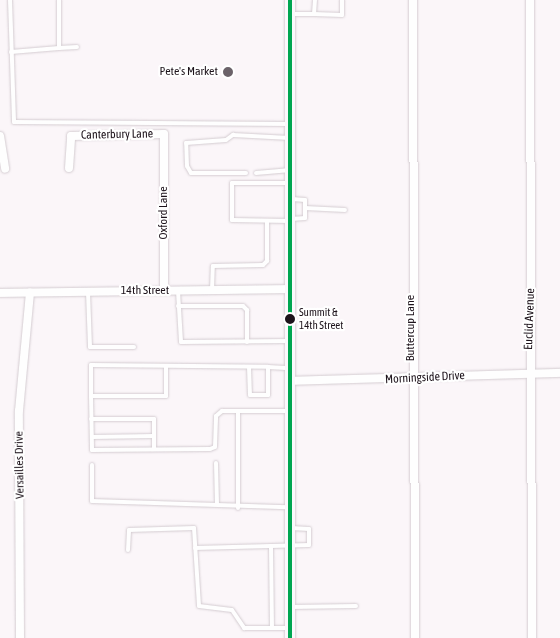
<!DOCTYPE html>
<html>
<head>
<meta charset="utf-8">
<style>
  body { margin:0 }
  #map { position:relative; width:560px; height:638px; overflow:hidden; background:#fbf6f9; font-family:"Asap Condensed",sans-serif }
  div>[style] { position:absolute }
  .roads { filter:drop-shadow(0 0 1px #d4ccd1) drop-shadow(0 0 1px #d4ccd1) }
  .service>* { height:4px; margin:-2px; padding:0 2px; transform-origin:2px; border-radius:2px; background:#fefefe }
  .minor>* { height:8px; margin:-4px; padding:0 4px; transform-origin:4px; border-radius:4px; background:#fefefe }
  .secondary>* { height:10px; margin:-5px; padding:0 5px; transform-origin:5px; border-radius:5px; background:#fbf9fc }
  .bus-1>* { height:4px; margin:-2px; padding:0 2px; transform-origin:2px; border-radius:2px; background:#00a651 }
  .dots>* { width:14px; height:14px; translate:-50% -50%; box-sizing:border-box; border:2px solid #fff; border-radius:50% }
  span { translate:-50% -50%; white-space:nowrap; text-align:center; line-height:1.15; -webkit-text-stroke:4.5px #fff; paint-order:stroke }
  .bus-label { font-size:11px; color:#1d131b }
  .left { translate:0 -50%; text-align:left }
  .poi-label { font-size:12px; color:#1d131b }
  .right { translate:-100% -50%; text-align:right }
  .street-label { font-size:12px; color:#1d131b }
</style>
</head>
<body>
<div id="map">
  <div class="roads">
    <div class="service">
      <i style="left:10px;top:0;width:122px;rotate:88.1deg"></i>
      <i style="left:14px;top:122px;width:276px;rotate:0.4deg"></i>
      <i style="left:59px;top:0;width:48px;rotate:90deg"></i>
      <i style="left:59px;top:48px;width:18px;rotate:-3deg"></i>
      <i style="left:291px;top:14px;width:23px"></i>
      <i style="left:314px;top:14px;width:14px;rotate:-86deg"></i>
      <i style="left:314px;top:14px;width:28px;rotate:2deg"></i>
      <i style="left:342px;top:15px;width:15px;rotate:-90deg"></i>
      <i style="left:11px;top:52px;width:48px;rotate:-4.8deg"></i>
      <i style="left:246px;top:173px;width:55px;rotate:180deg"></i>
      <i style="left:191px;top:173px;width:8px;rotate:-120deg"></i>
      <i style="left:187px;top:166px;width:23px;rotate:-92deg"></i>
      <i style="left:186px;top:143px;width:40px;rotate:-4.3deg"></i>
      <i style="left:226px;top:140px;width:9px;rotate:-36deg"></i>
      <i style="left:233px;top:135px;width:57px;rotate:3deg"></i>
      <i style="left:256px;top:173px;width:32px;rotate:-5deg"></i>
      <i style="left:305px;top:208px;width:40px;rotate:2.9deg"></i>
      <i style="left:291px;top:219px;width:14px;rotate:-4deg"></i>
      <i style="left:305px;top:218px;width:18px;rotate:-90deg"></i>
      <i style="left:305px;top:200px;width:13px;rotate:-176deg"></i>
      <i style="left:289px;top:221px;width:57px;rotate:-179deg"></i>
      <i style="left:232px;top:220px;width:37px;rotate:-90deg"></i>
      <i style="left:232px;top:183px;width:57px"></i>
      <i style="left:212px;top:290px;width:24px;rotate:-88deg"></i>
      <i style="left:213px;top:266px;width:50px;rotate:-1.1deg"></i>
      <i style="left:263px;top:265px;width:6px;rotate:-45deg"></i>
      <i style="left:267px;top:261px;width:40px;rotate:-90deg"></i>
      <i style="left:178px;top:291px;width:51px;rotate:86.6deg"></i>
      <i style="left:181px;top:342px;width:108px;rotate:-0.5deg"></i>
      <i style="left:88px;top:292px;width:55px;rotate:87.9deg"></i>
      <i style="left:90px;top:347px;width:44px"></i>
      <i style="left:178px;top:306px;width:65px"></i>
      <i style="left:243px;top:306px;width:6px;rotate:45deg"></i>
      <i style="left:247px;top:310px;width:32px;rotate:90deg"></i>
      <i style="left:166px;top:366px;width:30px;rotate:90deg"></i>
      <i style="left:166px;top:396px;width:75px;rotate:180deg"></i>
      <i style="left:91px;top:396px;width:31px;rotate:-90deg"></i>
      <i style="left:91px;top:365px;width:177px;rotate:0.6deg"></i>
      <i style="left:268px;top:367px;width:22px;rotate:3deg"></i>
      <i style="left:249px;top:367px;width:28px;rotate:88deg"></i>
      <i style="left:250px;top:395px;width:18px"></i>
      <i style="left:268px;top:395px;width:28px;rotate:-90deg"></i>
      <i style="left:91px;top:396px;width:54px;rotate:88.9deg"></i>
      <i style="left:92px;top:450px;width:118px;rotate:-0.5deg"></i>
      <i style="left:210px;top:449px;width:5px;rotate:-22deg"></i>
      <i style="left:215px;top:447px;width:31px;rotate:-88deg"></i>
      <i style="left:216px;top:416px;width:8px;rotate:-40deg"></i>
      <i style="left:222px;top:411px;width:68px"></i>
      <i style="left:91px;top:419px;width:63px"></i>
      <i style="left:154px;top:419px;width:30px;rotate:90deg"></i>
      <i style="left:92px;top:437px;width:62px;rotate:-0.9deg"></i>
      <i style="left:216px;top:463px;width:40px;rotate:88.6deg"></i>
      <i style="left:92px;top:465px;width:36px;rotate:90deg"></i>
      <i style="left:92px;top:501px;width:196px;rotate:1.8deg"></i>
      <i style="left:238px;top:508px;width:97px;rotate:-90deg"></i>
      <i style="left:271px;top:547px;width:81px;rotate:89.3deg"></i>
      <i style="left:195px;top:548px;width:114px;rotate:-1.5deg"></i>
      <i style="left:309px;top:545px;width:16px;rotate:-90deg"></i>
      <i style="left:309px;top:529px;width:18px;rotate:-177deg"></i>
      <i style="left:128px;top:550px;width:20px;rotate:-87deg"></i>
      <i style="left:129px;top:530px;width:65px;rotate:-1.8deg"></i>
      <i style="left:194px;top:528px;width:78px;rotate:86.3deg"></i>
      <i style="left:199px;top:606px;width:33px;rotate:7deg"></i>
      <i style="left:232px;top:610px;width:22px;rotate:56deg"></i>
      <i style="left:244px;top:628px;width:45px"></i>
      <i style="left:290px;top:607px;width:66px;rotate:-0.9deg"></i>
    </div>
    <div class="minor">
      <i style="left:413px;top:0;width:638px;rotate:89.82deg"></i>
      <i style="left:530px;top:0;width:638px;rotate:89.82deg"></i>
      <i style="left:0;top:136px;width:33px;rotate:81deg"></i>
      <i style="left:69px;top:168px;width:32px;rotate:-86deg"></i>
      <i style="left:71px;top:136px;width:93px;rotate:-1.2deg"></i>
      <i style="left:164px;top:134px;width:157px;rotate:90deg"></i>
      <i style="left:0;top:293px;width:289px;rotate:-0.8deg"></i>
      <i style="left:290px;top:381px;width:270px;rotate:-1.7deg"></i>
      <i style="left:20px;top:638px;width:227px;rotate:-90.3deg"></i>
      <i style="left:19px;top:411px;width:119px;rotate:-84.7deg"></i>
    </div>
    <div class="secondary">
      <i style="left:290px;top:0;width:638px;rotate:90deg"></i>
    </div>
  </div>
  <div class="bus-1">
    <i style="left:290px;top:0;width:638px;rotate:90deg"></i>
  </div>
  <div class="dots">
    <i style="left:228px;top:72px;background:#6b6269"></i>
    <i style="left:290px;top:319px;background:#1d131b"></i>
  </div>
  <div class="bus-label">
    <span class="left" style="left:299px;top:319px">Summit &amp;<br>14th Street</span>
  </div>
  <div class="poi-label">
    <span class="right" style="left:218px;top:72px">Pete's Market</span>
  </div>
  <div class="street-label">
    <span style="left:117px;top:135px;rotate:-1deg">Canterbury Lane</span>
    <span style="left:164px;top:213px;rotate:-90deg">Oxford Lane</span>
    <span style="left:145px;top:291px">14th Street</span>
    <span style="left:530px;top:319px;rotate:-88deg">Euclid Avenue</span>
    <span style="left:411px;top:328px;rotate:-90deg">Buttercup Lane</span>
    <span style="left:425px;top:378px;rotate:-3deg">Morningside Drive</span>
    <span style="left:20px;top:465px;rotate:-91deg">Versailles Drive</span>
  </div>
</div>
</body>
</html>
